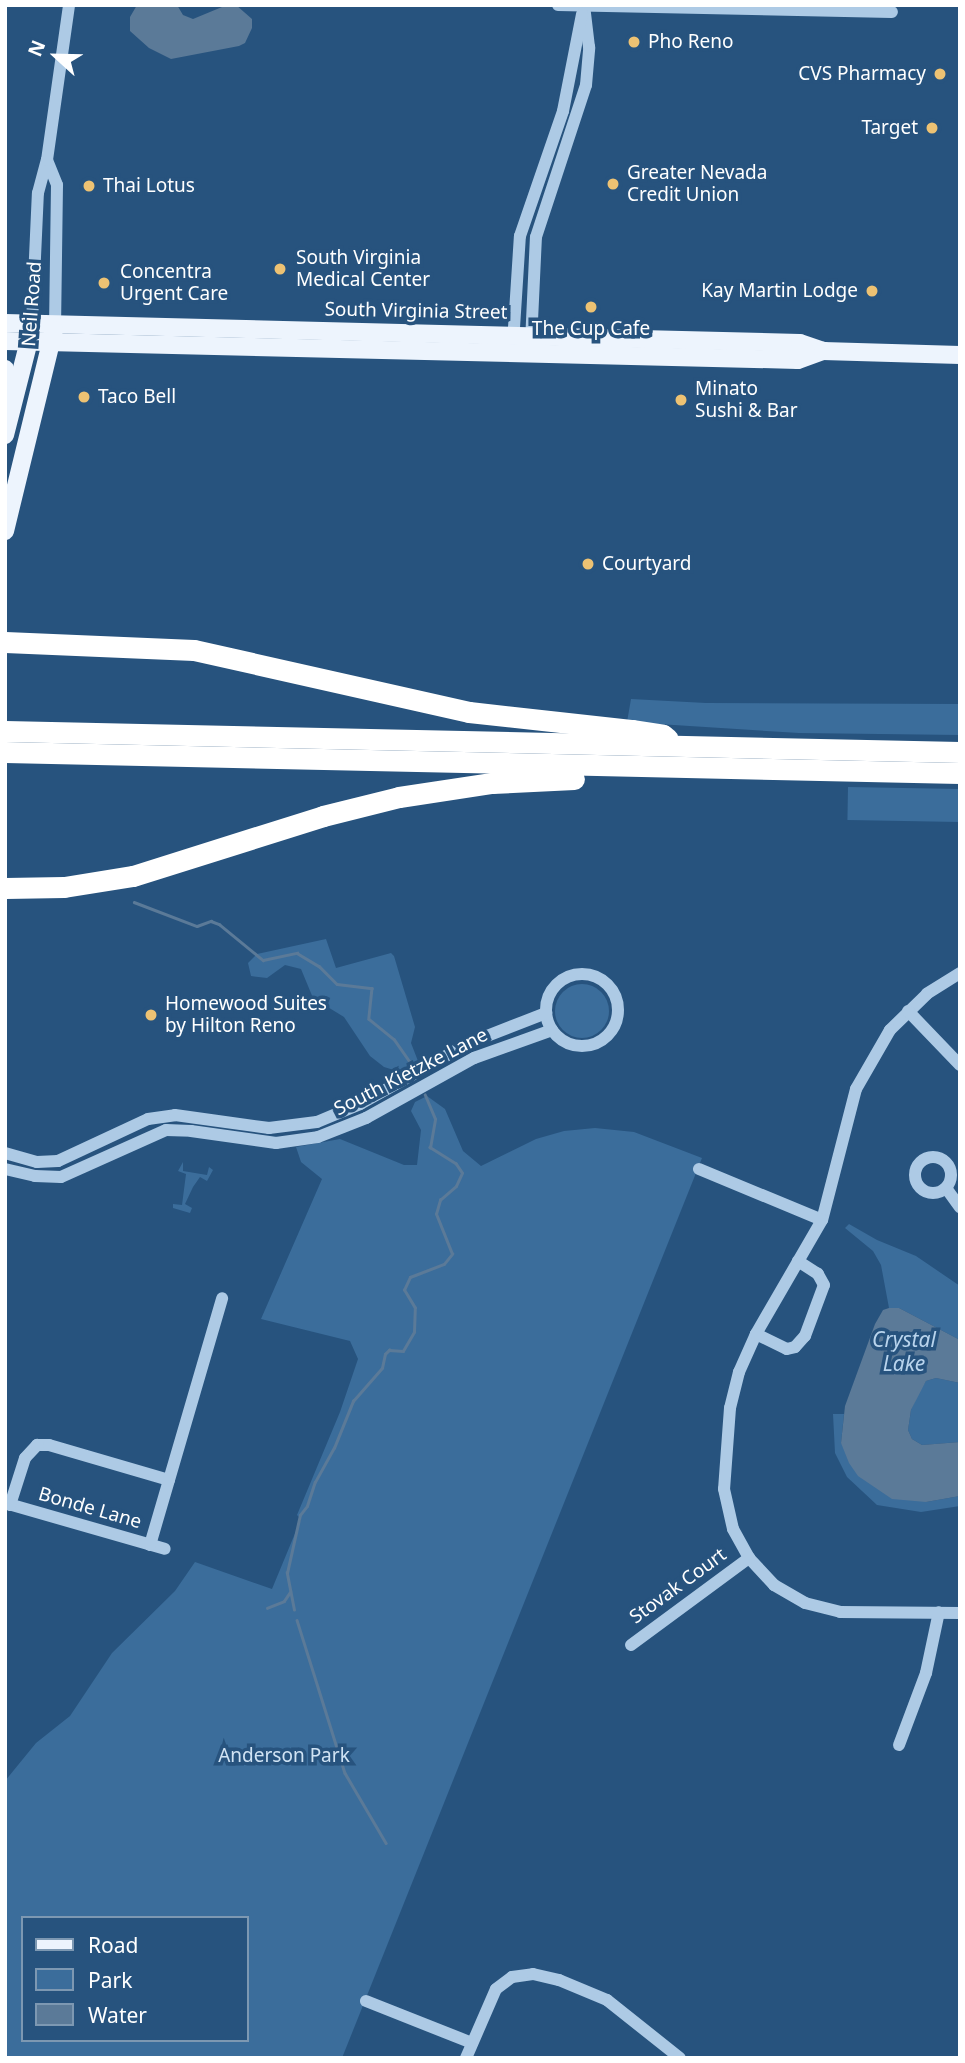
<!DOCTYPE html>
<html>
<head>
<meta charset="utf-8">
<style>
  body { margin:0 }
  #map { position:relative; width:965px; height:2063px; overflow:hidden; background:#27537e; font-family:"Noto Sans",sans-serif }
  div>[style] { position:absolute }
  .green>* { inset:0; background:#3b6d9b; transform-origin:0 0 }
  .round { border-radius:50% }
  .water>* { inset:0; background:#5b7a98 }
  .stream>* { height:2.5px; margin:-1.25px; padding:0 1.25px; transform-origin:1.25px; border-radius:1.25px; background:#5b7a98 }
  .minor>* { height:12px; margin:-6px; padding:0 6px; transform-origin:6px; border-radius:6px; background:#adcae5 }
  .minor>.ring { margin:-6px; padding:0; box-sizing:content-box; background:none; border:12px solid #adcae5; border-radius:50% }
  .major>* { height:18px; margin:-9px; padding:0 9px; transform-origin:9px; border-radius:9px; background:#edf4fd }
  .highway>* { height:21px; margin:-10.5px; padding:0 10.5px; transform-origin:10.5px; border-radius:10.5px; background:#fff }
  .dots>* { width:19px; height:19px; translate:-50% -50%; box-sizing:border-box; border:4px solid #27537e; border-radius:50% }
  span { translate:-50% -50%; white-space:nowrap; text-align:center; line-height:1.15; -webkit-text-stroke:7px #27537e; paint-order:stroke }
  .poi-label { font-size:19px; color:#fff }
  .left { translate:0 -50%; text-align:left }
  .right { translate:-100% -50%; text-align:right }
  .street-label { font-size:19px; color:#fff }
  .park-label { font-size:19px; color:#d0e3f4 }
  .water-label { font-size:21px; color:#b9d4ed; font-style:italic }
  .frame { position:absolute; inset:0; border:7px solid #fff; pointer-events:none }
  .legend { position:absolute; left:21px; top:1916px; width:228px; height:126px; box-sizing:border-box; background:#27537e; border:2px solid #7d98b2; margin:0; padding:9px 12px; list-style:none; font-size:21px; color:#fff }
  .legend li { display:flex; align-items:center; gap:14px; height:35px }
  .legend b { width:35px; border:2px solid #7d98b2 }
  .north { position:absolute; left:21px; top:21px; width:70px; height:70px; -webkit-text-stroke:5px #27537e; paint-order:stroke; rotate:292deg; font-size:19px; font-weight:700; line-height:28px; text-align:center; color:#fff }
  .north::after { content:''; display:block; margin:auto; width:24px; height:32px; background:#fff; clip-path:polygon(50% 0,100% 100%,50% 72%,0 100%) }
</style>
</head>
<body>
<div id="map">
  <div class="green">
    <i style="clip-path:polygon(631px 699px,706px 703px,960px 704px,960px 735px,799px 733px,627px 722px)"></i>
    <i style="left:848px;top:787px;width:112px;height:33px;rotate:1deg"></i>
    <i style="clip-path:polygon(326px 939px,336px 968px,391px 953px,394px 956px,415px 1027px,411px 1043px,418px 1061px,413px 1064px,397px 1071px,384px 1067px,370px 1056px,344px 1017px,313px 998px,301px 969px,285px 965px,267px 978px,251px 976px,248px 963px,257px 954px)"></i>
    <i class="round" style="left:555px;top:984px;width:54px;height:54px"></i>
    <i style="clip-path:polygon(evenodd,427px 1096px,445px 1109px,463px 1151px,481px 1166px,536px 1139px,564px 1131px,595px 1128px,634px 1132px,702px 1158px,342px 2058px,5px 2058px,5px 1781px,36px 1743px,70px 1716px,112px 1653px,175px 1591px,195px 1562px,272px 1589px,301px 1519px,297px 1515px,340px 1412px,358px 1359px,350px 1341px,261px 1319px,322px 1179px,301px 1162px,296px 1147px,340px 1139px,404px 1165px,417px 1165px,421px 1130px,411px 1111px,415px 1102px,427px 1096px,23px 1918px,247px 1918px,247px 2040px,23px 2040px,23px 1918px)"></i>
    <i style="clip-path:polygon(183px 1162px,183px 1171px,207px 1175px,209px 1167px,213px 1170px,207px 1181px,200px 1177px,193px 1187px,185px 1204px,192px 1208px,190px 1213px,173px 1208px,173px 1204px,182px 1205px,186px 1174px,178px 1171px)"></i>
    <i style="clip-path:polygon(849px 1224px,877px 1240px,916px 1256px,960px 1286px,960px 1340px,899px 1308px,889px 1308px,881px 1265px,873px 1251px,845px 1228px)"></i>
    <i style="clip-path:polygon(936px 1378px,960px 1383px,960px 1442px,922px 1445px,912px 1439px,908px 1430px,911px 1410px,919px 1392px,926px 1381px)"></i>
    <i style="clip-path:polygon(833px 1414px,844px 1414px,841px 1443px,926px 1502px,960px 1496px,960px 1506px,921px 1512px,877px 1505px,847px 1477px,835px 1453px)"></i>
  </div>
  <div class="water">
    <i style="clip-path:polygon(137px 5px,177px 5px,183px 15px,193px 19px,222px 7px,236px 5px,252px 19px,252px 28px,245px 43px,239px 46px,171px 59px,149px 48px,130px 31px,130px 17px)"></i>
    <i style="clip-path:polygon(889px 1308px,899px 1308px,960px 1340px,960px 1383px,936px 1378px,926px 1381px,911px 1410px,908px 1430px,912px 1439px,922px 1445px,960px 1442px,960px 1496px,926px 1502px,892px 1499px,858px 1476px,849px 1463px,841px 1443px,845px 1406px,875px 1324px,883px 1310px)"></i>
  </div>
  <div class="stream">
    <i style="left:134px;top:902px;width:67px;rotate:20.9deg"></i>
    <i style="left:197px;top:926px;width:15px;rotate:-20deg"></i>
    <i style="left:211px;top:921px;width:9px;rotate:21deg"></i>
    <i style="left:219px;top:924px;width:57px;rotate:39.3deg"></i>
    <i style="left:263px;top:960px;width:35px;rotate:-12deg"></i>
    <i style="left:297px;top:953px;width:26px;rotate:31deg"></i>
    <i style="left:319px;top:966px;width:25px;rotate:45deg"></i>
    <i style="left:337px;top:984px;width:35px;rotate:7deg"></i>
    <i style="left:372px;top:988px;width:31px;rotate:96deg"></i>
    <i style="left:369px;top:1019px;width:32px;rotate:39deg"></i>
    <i style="left:394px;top:1039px;width:28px;rotate:55deg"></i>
    <i style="left:267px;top:1608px;width:18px;rotate:-22deg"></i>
    <i style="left:284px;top:1601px;width:11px;rotate:-56deg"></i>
    <i style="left:294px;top:1610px;width:38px;rotate:-101deg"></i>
    <i style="left:287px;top:1573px;width:59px;rotate:-77.4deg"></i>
    <i style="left:300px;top:1515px;width:11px;rotate:-52deg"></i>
    <i style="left:307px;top:1506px;width:25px;rotate:-72deg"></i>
    <i style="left:315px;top:1482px;width:39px;rotate:-61deg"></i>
    <i style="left:334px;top:1448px;width:51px;rotate:-68deg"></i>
    <i style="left:353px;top:1401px;width:44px;rotate:-48.7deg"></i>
    <i style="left:382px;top:1368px;width:14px;rotate:-78deg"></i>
    <i style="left:385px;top:1354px;width:6px;rotate:-45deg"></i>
    <i style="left:389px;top:1350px;width:14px;rotate:4deg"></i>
    <i style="left:403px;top:1351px;width:22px;rotate:-60deg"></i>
    <i style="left:414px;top:1332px;width:24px;rotate:-88deg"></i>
    <i style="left:415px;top:1308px;width:21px;rotate:-121deg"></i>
    <i style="left:404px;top:1290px;width:14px;rotate:-65deg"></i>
    <i style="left:410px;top:1277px;width:36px;rotate:-21deg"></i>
    <i style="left:444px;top:1264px;width:13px;rotate:-51deg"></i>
    <i style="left:452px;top:1254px;width:43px;rotate:-111.8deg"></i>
    <i style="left:436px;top:1214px;width:15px;rotate:-74deg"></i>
    <i style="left:440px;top:1200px;width:21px;rotate:-41deg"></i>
    <i style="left:456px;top:1186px;width:14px;rotate:-65deg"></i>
    <i style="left:462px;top:1173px;width:11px;rotate:-124deg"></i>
    <i style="left:456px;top:1164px;width:31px;rotate:-148deg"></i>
    <i style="left:430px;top:1148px;width:29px;rotate:-80deg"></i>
    <i style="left:435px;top:1119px;width:26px;rotate:-113deg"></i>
    <i style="left:297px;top:1620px;width:160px;rotate:72.6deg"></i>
    <i style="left:345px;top:1773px;width:81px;rotate:59.6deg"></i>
  </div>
  <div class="minor">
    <i style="left:558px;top:5px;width:334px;rotate:1.2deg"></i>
    <i style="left:47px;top:160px;width:27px;rotate:68deg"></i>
    <i style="left:57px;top:185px;width:138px;rotate:90.8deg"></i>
    <i style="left:32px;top:323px;width:130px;rotate:-87.4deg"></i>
    <i style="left:38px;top:193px;width:34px;rotate:-75deg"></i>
    <i style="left:47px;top:160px;width:157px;rotate:-81.9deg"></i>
    <i style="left:531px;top:342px;width:105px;rotate:-87.3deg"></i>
    <i style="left:536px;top:237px;width:160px;rotate:-71.8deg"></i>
    <i style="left:586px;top:85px;width:38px;rotate:-85deg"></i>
    <i style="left:589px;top:47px;width:42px;rotate:-96.8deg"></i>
    <i style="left:513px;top:343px;width:107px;rotate:-86.3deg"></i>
    <i style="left:520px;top:236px;width:132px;rotate:-71deg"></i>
    <i style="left:563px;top:111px;width:99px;rotate:-78.9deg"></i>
    <i style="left:960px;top:973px;width:39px;rotate:148deg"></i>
    <i style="left:927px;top:994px;width:52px;rotate:135.8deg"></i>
    <i style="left:890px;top:1030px;width:68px;rotate:120deg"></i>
    <i style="left:856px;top:1089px;width:135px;rotate:104.5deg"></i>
    <i style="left:822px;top:1220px;width:132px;rotate:120.1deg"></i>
    <i style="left:756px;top:1334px;width:42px;rotate:114.1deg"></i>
    <i style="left:739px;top:1372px;width:37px;rotate:104deg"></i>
    <i style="left:730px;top:1408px;width:81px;rotate:94.2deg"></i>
    <i style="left:724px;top:1489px;width:41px;rotate:77.3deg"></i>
    <i style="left:733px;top:1529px;width:33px;rotate:61deg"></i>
    <i style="left:749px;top:1558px;width:37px;rotate:47deg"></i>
    <i style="left:774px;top:1585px;width:36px;rotate:30deg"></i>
    <i style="left:805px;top:1603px;width:36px;rotate:14deg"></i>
    <i style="left:840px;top:1612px;width:120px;rotate:0.5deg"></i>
    <i class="ring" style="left:546px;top:974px;width:60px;height:60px"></i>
    <i style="left:908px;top:1011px;width:75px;rotate:46.1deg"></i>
    <i style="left:5px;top:1153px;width:33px;rotate:16deg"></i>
    <i style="left:37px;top:1162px;width:21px;rotate:-3deg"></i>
    <i style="left:58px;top:1161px;width:99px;rotate:-25deg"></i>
    <i style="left:148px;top:1119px;width:27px;rotate:-8deg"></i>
    <i style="left:175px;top:1115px;width:95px;rotate:7.9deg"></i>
    <i style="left:269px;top:1128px;width:48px;rotate:-7.1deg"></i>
    <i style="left:317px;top:1122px;width:47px;rotate:-22.7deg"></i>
    <i style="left:360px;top:1104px;width:125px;rotate:-29.2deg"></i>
    <i style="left:469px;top:1043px;width:83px;rotate:-21.3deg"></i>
    <i class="ring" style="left:915px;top:1157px;width:24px;height:24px"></i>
    <i style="left:5px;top:1169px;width:31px;rotate:13deg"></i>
    <i style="left:35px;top:1176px;width:26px;rotate:2deg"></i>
    <i style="left:61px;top:1177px;width:115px;rotate:-24.1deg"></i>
    <i style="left:166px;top:1130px;width:25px;rotate:2deg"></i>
    <i style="left:191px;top:1131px;width:86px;rotate:8deg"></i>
    <i style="left:276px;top:1143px;width:42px;rotate:-8.1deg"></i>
    <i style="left:318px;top:1137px;width:52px;rotate:-21.6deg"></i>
    <i style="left:366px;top:1118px;width:124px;rotate:-29.1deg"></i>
    <i style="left:474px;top:1058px;width:83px;rotate:-19.7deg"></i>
    <i style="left:699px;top:1169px;width:133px;rotate:22.5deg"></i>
    <i style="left:946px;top:1188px;width:24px;rotate:54deg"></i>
    <i style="left:756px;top:1334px;width:34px;rotate:26deg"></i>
    <i style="left:787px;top:1349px;width:8px;rotate:-14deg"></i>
    <i style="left:795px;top:1347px;width:15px;rotate:-48deg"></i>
    <i style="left:805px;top:1336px;width:54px;rotate:-69.6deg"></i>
    <i style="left:824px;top:1285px;width:13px;rotate:-119deg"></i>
    <i style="left:818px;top:1274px;width:24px;rotate:-147deg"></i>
    <i style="left:5px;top:1503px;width:166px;rotate:16deg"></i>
    <i style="left:10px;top:1505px;width:49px;rotate:-72.3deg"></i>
    <i style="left:25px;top:1458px;width:18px;rotate:-47deg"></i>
    <i style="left:37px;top:1445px;width:12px"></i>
    <i style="left:49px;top:1445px;width:125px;rotate:16.3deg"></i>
    <i style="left:150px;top:1545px;width:257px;rotate:-73.7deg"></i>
    <i style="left:631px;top:1645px;width:147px;rotate:-36.4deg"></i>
    <i style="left:899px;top:1745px;width:77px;rotate:-69.4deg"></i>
    <i style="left:926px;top:1673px;width:62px;rotate:-78deg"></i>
    <i style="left:366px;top:2001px;width:114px;rotate:21.6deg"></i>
    <i style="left:466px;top:2058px;width:75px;rotate:-66.5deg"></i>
    <i style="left:496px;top:1989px;width:20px;rotate:-37deg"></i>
    <i style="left:512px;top:1977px;width:21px;rotate:-8deg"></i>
    <i style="left:533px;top:1974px;width:27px;rotate:13deg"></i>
    <i style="left:559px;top:1980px;width:52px;rotate:22.6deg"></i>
    <i style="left:607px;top:2000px;width:93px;rotate:38.5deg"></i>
  </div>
  <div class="major">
    <i style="left:5px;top:323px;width:795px;rotate:1.44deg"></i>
    <i style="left:800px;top:343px;width:24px;rotate:19deg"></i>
    <i style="left:5px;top:341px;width:793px;rotate:1.37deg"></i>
    <i style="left:798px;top:360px;width:27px;rotate:-20deg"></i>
    <i style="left:823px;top:351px;width:137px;rotate:1.7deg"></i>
    <i style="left:5px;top:369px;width:31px;rotate:77deg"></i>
    <i style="left:5px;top:435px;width:105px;rotate:-75.7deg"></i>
    <i style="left:5px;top:531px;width:207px;rotate:-76.3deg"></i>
  </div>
  <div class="highway">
    <i style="left:5px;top:642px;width:189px;rotate:2.4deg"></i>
    <i style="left:194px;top:650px;width:282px;rotate:12.7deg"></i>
    <i style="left:469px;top:712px;width:165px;rotate:6.3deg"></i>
    <i style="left:633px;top:730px;width:30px;rotate:9deg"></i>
    <i style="left:663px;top:735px;width:6px;rotate:39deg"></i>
    <i style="left:5px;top:731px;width:955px;rotate:1.26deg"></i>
    <i style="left:5px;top:752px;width:955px;rotate:1.26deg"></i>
    <i style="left:5px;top:888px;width:59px;rotate:-1deg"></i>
    <i style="left:64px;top:887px;width:70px;rotate:-9.1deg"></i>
    <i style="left:133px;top:876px;width:199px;rotate:-17.5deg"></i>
    <i style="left:323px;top:816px;width:78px;rotate:-14deg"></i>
    <i style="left:399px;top:797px;width:94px;rotate:-8.6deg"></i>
    <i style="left:492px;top:783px;width:82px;rotate:-2.8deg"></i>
  </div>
  <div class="dots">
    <i style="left:634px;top:42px;background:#edc273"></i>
    <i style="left:940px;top:74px;background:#edc273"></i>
    <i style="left:932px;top:128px;background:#edc273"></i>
    <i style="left:613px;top:184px;background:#edc273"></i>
    <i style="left:89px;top:186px;background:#edc273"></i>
    <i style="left:280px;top:269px;background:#edc273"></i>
    <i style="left:104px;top:283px;background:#edc273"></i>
    <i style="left:872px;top:291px;background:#edc273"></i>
    <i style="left:591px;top:307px;background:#edc273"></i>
    <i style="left:84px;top:397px;background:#edc273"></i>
    <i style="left:681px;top:400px;background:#edc273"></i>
    <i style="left:588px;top:564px;background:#edc273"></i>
    <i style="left:151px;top:1015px;background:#edc273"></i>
  </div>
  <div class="poi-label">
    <span class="left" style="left:648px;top:42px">Pho Reno</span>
    <span class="right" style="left:926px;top:74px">CVS Pharmacy</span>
    <span class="right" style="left:918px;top:128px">Target</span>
    <span class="left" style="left:627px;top:184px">Greater Nevada<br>Credit Union</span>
    <span class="left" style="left:103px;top:186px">Thai Lotus</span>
    <span class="left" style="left:296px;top:269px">South Virginia<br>Medical Center</span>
    <span class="left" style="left:120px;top:283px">Concentra<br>Urgent Care</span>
    <span class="right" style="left:858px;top:291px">Kay Martin Lodge</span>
    <span style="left:591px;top:329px">The Cup Cafe</span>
    <span class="left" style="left:695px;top:400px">Minato<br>Sushi &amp; Bar</span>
    <span class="left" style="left:98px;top:397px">Taco Bell</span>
    <span class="left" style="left:602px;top:564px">Courtyard</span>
    <span class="left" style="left:165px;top:1015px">Homewood Suites<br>by Hilton Reno</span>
  </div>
  <div class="street-label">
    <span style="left:32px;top:304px;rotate:-86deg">Neil Road</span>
    <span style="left:416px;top:311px;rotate:1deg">South Virginia Street</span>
    <span style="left:411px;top:1072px;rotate:-27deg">South Kietzke Lane</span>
    <span style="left:90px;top:1508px;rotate:16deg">Bonde Lane</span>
    <span style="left:678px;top:1586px;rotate:-36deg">Stovak Court</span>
  </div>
  <div class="park-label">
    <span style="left:284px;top:1756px">Anderson Park</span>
  </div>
  <div class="water-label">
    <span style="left:904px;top:1351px">Crystal<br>Lake</span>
  </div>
  <div class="frame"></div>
  <ul class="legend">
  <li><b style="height:9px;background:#edf4fd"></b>Road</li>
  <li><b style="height:19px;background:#3b6d9b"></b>Park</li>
  <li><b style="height:19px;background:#5b7a98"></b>Water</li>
  </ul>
  <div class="north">N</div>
</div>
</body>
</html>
